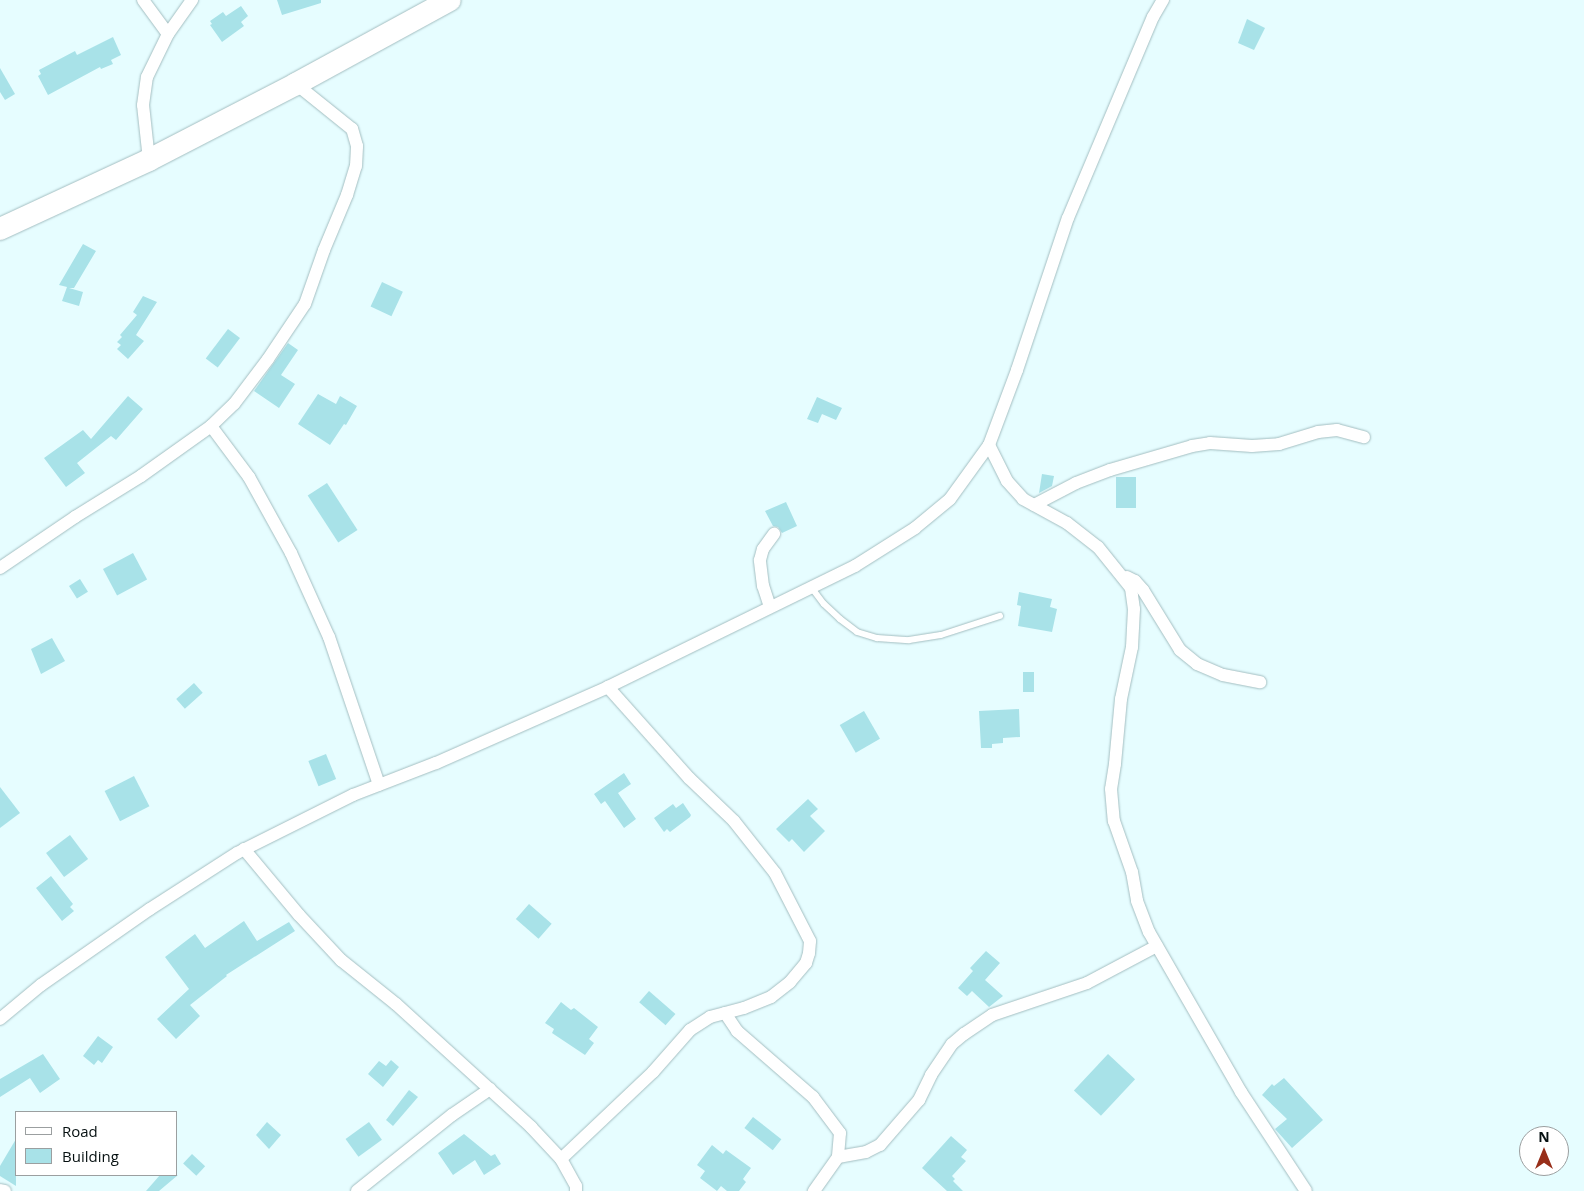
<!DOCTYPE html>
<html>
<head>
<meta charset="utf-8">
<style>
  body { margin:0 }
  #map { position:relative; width:1584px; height:1191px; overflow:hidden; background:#e6fdff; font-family:"Open Sans",sans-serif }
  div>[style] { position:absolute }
  .building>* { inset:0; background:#a8e2e8; transform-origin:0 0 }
  .roads { filter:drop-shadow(0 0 1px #a3bec1) drop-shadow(0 0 1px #a3bec1) }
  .lane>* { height:6px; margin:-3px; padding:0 3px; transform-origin:3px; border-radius:3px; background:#fff }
  .street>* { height:12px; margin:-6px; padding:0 6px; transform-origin:6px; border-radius:6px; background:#fff }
  .highway>* { height:22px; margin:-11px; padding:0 11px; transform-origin:11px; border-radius:11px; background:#fff }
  span { translate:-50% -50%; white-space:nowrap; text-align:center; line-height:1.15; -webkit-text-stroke:4px #fff; paint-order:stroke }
  .legend { position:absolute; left:15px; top:1111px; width:162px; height:65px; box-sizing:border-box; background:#fff; border:1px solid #9b9fa0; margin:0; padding:6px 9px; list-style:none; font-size:15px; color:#061011 }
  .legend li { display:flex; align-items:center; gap:10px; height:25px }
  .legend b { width:25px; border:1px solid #9b9fa0 }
  .north { position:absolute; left:1519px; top:1126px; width:50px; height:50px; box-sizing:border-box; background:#fff; border:1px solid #9b9fa0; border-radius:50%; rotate:0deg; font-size:14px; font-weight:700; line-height:20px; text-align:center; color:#061011 }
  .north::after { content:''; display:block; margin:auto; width:18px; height:22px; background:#982f1a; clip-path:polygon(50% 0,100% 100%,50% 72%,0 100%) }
</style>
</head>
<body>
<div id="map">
  <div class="building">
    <i style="clip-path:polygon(277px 0,321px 0,321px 3px,282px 15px)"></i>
    <i style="clip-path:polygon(241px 6px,248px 16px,241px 22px,244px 26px,222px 42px,210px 25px,212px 24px,210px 21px,223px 12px,226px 16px)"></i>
    <i style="clip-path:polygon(1247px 19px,1265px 28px,1254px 50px,1238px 43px)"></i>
    <i style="clip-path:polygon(113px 37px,121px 55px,111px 60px,113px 64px,101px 69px,100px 67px,48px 95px,38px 76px,41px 74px,39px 70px,75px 51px,77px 55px)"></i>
    <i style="clip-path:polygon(0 68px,15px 94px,5px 100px,0 92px)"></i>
    <i style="clip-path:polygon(83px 244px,96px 251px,74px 288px,69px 288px,83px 292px,79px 306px,62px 301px,67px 287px,59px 285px)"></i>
    <i style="left:382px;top:282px;width:23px;height:27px;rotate:25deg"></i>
    <i style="clip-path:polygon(143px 296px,157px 302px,136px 335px,144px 341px,128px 359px,117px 349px,121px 345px,117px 342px,122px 337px,120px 335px,137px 315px,133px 312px)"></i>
    <i style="left:228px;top:329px;width:15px;height:37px;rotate:37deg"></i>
    <i style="clip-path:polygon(288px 343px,298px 350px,281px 375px,295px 384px,279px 408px,254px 391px)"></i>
    <i style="clip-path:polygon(318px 394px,336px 404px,340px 396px,357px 406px,346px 425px,344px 424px,330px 445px,298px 424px)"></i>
    <i style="clip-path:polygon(128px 396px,143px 409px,116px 440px,111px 436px,77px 463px,85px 473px,66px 487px,44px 458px,83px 430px,91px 439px)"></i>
    <i style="clip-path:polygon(817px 397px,842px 408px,836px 420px,822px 414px,818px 423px,807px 419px)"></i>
    <i style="clip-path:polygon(1042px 474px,1054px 476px,1052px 486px,1039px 493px)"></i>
    <i style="left:1116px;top:477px;width:20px;height:31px"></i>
    <i style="left:327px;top:483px;width:56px;height:23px;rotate:57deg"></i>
    <i style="clip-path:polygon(786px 502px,797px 526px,782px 533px,778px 527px,773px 526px,765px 511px)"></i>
    <i style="left:133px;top:553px;width:30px;height:34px;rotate:62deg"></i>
    <i style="left:80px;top:579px;width:15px;height:13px;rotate:58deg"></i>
    <i style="clip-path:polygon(1019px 592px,1052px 599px,1050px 607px,1057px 609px,1052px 632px,1018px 626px,1021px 606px,1017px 605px)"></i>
    <i style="clip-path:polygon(52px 638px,65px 661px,41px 674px,31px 649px)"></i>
    <i style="left:1023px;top:672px;width:11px;height:20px"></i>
    <i style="left:194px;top:683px;width:13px;height:24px;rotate:48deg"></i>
    <i style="clip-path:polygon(1019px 709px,1020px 737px,1003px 738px,1003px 743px,992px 744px,992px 748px,981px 748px,979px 711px)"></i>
    <i style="left:864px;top:711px;width:32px;height:28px;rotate:60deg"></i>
    <i style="left:326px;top:754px;width:27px;height:19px;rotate:68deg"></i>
    <i style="clip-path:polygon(624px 773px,631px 784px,618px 793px,636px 819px,624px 828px,605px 801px,601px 804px,594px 794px)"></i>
    <i style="left:134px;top:776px;width:34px;height:33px;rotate:63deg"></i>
    <i style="clip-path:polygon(0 787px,20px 813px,0 828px)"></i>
    <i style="clip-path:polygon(808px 799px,818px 809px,810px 816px,825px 831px,804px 852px,792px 839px,789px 842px,776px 829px)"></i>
    <i style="clip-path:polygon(683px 803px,691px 815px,690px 817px,670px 832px,667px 829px,664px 832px,654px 818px,673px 804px,676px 808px)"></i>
    <i style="left:70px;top:835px;width:30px;height:30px;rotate:53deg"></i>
    <i style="clip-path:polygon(51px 876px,73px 904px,70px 907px,74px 911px,62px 921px,36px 888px)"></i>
    <i style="left:529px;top:904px;width:30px;height:20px;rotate:41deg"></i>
    <i style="clip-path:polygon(244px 921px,257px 941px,289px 922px,295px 931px,226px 975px,227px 976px,190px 1005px,200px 1016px,176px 1039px,157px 1019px,189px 989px,165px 957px,195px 934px,205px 948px)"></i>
    <i style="clip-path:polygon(986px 951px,1000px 963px,985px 980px,1003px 996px,989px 1007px,972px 991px,967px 996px,958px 988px,973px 971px,970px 968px)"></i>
    <i style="left:649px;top:991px;width:35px;height:15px;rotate:41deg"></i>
    <i style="clip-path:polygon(561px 1002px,571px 1010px,574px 1008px,598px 1027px,589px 1039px,594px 1043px,585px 1055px,552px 1033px,554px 1029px,545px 1023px)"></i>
    <i style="clip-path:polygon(98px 1036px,113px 1047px,102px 1063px,98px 1060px,94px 1065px,83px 1056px)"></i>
    <i style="clip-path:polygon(43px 1054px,60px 1079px,40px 1093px,30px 1078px,0 1097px,0 1079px)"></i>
    <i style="left:1108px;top:1054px;width:37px;height:50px;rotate:43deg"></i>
    <i style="clip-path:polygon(391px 1060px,399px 1067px,383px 1087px,368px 1074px,379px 1061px,386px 1066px)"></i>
    <i style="clip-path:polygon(1284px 1078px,1323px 1120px,1292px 1148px,1275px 1129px,1287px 1119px,1262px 1095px,1272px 1084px,1274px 1086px)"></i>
    <i style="clip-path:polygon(409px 1090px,418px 1097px,393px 1126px,386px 1120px)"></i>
    <i style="left:753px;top:1117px;width:36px;height:14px;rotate:38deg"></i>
    <i style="clip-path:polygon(267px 1122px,281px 1135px,269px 1149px,256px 1135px)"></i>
    <i style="left:369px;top:1122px;width:22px;height:29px;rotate:54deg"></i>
    <i style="clip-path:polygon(464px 1134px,491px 1156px,495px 1154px,501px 1164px,484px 1175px,475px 1160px,453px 1175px,438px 1153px)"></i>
    <i style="clip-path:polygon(951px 1136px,967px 1150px,961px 1157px,966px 1161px,952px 1176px,955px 1179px,953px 1181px,963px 1191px,947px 1191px,922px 1168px)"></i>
    <i style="clip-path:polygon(16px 1139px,16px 1186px,0 1176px,0 1166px)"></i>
    <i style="clip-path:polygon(712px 1145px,723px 1154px,726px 1150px,751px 1168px,743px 1179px,746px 1182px,739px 1191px,727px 1191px,721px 1186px,717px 1191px,700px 1178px,705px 1171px,697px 1165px)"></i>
    <i style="left:192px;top:1154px;width:18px;height:13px;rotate:43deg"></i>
    <i style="clip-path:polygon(160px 1175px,178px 1175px,159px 1191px,146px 1191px)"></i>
  </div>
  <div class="roads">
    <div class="lane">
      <i style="left:811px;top:587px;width:21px;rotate:53deg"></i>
      <i style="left:824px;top:604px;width:22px;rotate:43deg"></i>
      <i style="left:840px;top:619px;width:21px;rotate:37deg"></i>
      <i style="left:857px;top:632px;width:21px;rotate:17deg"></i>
      <i style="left:877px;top:638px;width:32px;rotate:4deg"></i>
      <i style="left:909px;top:640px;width:32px;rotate:-9deg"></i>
      <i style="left:941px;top:635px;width:62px;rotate:-17.9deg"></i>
    </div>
    <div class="street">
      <i style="left:143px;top:0;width:42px;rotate:53.7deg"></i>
      <i style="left:149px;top:160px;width:55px;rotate:-96.2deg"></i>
      <i style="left:143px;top:105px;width:28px;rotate:-82deg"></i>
      <i style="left:147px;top:77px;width:48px;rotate:-64deg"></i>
      <i style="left:168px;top:34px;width:42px;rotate:-54.8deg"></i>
      <i style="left:211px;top:426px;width:64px;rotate:53.3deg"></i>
      <i style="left:249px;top:477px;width:87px;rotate:61.1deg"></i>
      <i style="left:291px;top:553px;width:92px;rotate:65.7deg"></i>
      <i style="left:329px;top:637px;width:156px;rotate:71.3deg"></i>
      <i style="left:989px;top:445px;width:40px;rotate:63.4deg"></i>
      <i style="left:1007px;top:481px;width:24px;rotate:48deg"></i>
      <i style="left:1023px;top:499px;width:50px;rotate:28.6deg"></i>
      <i style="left:1067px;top:523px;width:39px;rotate:38deg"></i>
      <i style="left:1098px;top:547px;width:53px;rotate:51.2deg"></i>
      <i style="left:1131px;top:588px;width:21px;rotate:82deg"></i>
      <i style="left:1134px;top:609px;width:38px;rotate:93deg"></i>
      <i style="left:1132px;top:647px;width:53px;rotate:101.9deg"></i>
      <i style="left:1121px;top:699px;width:65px;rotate:95.3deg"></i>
      <i style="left:1115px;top:764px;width:25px;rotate:99deg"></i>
      <i style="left:1111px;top:789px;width:32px;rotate:85deg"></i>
      <i style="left:1114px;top:821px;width:54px;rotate:70.6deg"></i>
      <i style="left:1132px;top:872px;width:29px;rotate:80deg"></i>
      <i style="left:1137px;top:901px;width:33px;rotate:69deg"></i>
      <i style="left:1149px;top:932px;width:185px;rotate:60.1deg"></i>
      <i style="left:1241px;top:1092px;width:118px;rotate:56.7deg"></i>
      <i style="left:1034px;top:505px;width:47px;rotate:-27.6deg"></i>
      <i style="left:1076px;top:483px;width:36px;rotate:-21deg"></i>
      <i style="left:1110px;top:470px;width:85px;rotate:-16.3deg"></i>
      <i style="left:1192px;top:446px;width:18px;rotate:-9deg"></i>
      <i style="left:1210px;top:443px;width:42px;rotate:4.1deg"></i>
      <i style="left:1252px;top:446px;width:27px;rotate:-4deg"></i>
      <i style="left:1279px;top:444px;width:41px;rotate:-17.1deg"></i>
      <i style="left:1318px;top:432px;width:19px;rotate:-6deg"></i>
      <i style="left:1337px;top:430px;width:28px;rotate:15deg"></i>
      <i style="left:0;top:568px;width:91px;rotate:-34.2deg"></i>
      <i style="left:75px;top:517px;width:78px;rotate:-31.8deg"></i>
      <i style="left:141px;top:476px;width:86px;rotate:-35.5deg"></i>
      <i style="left:211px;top:426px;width:32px;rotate:-44deg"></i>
      <i style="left:234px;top:404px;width:56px;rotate:-52.9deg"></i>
      <i style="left:268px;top:359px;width:66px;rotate:-56.1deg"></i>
      <i style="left:305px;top:304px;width:57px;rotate:-70.6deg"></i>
      <i style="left:324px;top:250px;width:60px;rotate:-67.3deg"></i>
      <i style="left:347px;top:195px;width:30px;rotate:-73deg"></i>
      <i style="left:356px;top:166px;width:20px;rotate:-87deg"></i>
      <i style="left:357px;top:146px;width:18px;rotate:-106deg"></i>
      <i style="left:352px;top:129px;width:72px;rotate:-141.2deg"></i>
      <i style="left:1127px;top:577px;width:9px;rotate:27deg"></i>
      <i style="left:1135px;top:581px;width:12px;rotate:48deg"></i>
      <i style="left:1143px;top:590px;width:70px;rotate:58.3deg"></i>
      <i style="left:1180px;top:650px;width:22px;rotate:39deg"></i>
      <i style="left:1197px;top:664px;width:28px;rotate:23deg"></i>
      <i style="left:1223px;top:675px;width:38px;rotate:11deg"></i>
      <i style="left:770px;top:607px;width:22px;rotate:-108deg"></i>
      <i style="left:763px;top:586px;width:26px;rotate:-97deg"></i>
      <i style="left:760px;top:560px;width:11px;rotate:-75deg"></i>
      <i style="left:763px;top:549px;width:19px;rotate:-54deg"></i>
      <i style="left:244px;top:849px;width:86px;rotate:50.2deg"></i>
      <i style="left:299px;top:915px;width:62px;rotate:47deg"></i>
      <i style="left:341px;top:960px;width:70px;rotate:38.7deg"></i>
      <i style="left:396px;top:1004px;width:183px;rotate:42.3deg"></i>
      <i style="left:531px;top:1127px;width:44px;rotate:46.8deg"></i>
      <i style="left:561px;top:1159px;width:31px;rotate:61deg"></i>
      <i style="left:576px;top:1186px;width:5px;rotate:90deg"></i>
      <i style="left:725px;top:1013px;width:22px;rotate:56deg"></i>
      <i style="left:737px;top:1031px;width:101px;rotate:41deg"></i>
      <i style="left:813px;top:1097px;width:45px;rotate:53.1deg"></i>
      <i style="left:840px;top:1133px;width:24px;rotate:95deg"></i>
      <i style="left:838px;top:1157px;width:42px;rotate:125.2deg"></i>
      <i style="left:0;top:1019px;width:53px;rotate:-39.7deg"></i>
      <i style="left:41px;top:985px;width:133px;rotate:-34.9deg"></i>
      <i style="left:150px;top:909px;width:103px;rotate:-32.8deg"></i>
      <i style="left:237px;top:853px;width:130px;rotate:-26.6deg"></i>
      <i style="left:353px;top:795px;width:89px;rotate:-21.1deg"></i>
      <i style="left:436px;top:763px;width:188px;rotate:-23.8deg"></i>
      <i style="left:608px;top:687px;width:275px;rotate:-26.1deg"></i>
      <i style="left:855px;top:566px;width:71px;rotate:-32.3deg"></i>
      <i style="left:915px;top:528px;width:45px;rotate:-39.6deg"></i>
      <i style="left:950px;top:499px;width:67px;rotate:-54.2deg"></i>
      <i style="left:989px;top:445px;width:80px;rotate:-69.5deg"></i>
      <i style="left:1017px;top:370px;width:160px;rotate:-71.5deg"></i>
      <i style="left:1068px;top:218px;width:218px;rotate:-67.1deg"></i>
      <i style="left:1153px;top:17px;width:20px;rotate:-60deg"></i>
      <i style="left:838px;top:1157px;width:28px;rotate:-10deg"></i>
      <i style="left:866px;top:1152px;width:16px;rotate:-27deg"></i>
      <i style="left:880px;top:1145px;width:60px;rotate:-49.1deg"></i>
      <i style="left:919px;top:1100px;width:28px;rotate:-64deg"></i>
      <i style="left:931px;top:1075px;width:37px;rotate:-56deg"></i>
      <i style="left:952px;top:1044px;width:16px;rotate:-40deg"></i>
      <i style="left:964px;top:1034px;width:34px;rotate:-34deg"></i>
      <i style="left:992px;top:1015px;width:100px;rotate:-18.6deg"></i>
      <i style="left:1087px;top:983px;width:79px;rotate:-27.9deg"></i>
      <i style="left:561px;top:1159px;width:127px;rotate:-43.4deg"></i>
      <i style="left:653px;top:1072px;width:56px;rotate:-48.6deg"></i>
      <i style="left:690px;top:1030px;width:24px;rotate:-33deg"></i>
      <i style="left:710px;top:1017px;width:35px;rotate:-15deg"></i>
      <i style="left:744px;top:1008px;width:29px;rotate:-22deg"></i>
      <i style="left:771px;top:997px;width:24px;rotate:-38deg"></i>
      <i style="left:790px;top:982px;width:25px;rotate:-50deg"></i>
      <i style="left:806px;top:963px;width:10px;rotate:-73deg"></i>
      <i style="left:809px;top:953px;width:12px;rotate:-85deg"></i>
      <i style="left:810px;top:941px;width:76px;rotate:-117.2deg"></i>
      <i style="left:775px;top:873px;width:66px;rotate:-128.3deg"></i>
      <i style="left:734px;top:821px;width:62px;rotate:-136.3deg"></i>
      <i style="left:689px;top:778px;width:122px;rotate:-131.7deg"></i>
      <i style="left:0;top:1190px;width:5px;rotate:11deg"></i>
      <i style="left:357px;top:1191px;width:122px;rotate:-38.7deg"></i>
      <i style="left:452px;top:1115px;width:46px;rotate:-34.4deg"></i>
    </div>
    <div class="highway">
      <i style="left:0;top:229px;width:164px;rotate:-24.8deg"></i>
      <i style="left:149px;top:160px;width:165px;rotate:-27.3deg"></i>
      <i style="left:296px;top:84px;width:175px;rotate:-28.6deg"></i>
    </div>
  </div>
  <ul class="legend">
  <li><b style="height:6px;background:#fff"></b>Road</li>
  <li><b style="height:14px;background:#a8e2e8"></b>Building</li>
  </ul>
  <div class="north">N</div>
</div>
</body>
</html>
